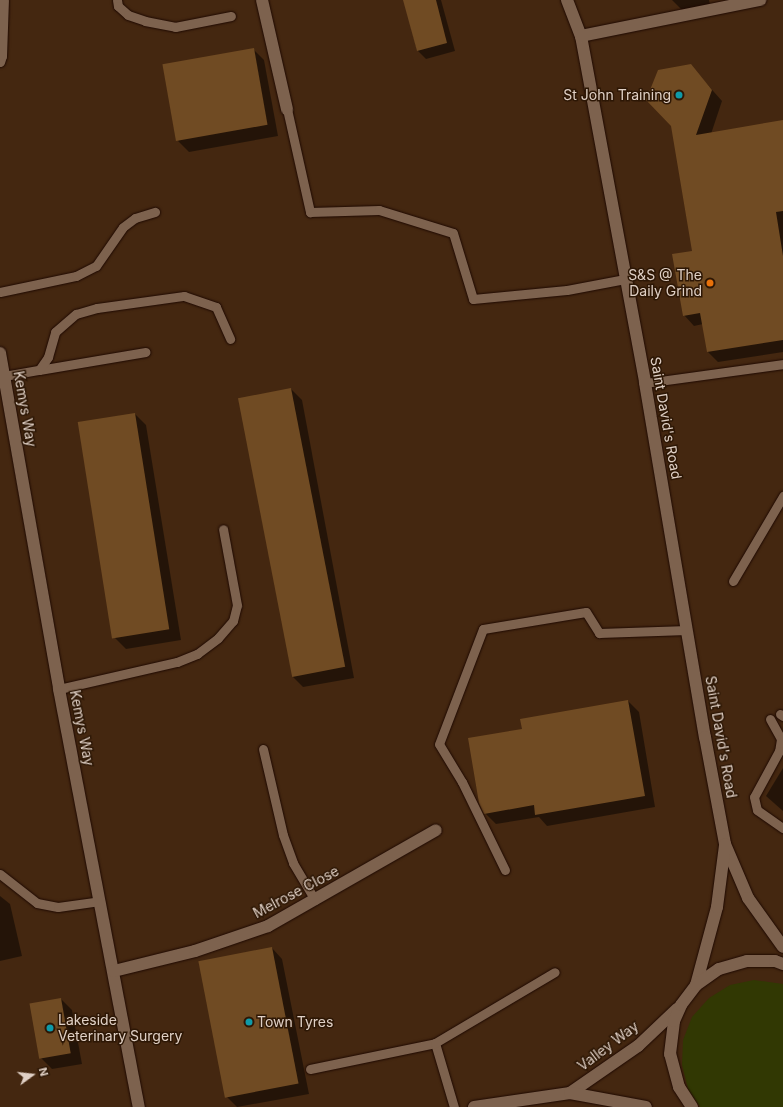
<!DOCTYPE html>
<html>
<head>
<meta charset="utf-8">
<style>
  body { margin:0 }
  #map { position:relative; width:783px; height:1107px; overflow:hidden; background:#37210f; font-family:Inter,sans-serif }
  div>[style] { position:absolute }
  .built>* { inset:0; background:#442710; transform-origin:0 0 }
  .green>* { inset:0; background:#313803 }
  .shadow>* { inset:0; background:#0007 }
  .building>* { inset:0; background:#704b23; transform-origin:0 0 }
  .roads { filter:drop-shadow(0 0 1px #1e0900) drop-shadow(0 0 1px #1e0900) }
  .service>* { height:9px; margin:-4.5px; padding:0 4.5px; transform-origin:4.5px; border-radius:4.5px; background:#7d624e }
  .minor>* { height:12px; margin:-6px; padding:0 6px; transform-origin:6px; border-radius:6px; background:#7d624e }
  .tertiary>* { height:12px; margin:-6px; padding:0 6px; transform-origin:6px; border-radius:6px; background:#7d624e }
  .dots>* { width:11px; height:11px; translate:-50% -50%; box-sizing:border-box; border:2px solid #2d1705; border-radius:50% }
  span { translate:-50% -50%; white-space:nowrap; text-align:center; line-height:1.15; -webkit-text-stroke:3px #2d1705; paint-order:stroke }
  .poi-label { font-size:14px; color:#e0d0c5 }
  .right { translate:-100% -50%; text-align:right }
  .left { translate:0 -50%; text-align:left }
  .street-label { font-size:14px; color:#e0d0c5 }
  .north { position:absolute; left:12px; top:1055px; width:40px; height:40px; -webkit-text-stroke:3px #2d1705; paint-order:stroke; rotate:75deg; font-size:11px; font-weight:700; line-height:16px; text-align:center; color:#e0d0c5 }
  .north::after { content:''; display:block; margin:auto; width:14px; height:18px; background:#e0d0c5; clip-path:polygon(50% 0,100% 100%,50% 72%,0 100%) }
</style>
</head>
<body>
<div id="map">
  <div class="built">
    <i style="left:0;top:0;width:783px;height:1107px"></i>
  </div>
  <div class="green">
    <i style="clip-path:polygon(754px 980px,783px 984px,783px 1107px,700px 1107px,688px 1089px,682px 1065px,683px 1040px,692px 1017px,709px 998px,730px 985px)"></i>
  </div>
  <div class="shadow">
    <i style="clip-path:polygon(404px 0,441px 0,455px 51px,426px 59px,417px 50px)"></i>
    <i style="clip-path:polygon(672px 0,709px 0,710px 5px,682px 10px)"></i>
    <i style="clip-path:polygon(253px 49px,264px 60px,278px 136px,189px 152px,178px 141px)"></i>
    <i style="clip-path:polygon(690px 65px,722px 101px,711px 134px,783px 121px,783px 352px,718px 362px,708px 352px,703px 324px,694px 326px,684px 315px,693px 252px)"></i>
    <i style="clip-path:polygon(291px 389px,302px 400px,354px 678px,303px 687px,292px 676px)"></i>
    <i style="clip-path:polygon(135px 414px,146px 425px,181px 640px,126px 649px,115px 638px,80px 423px)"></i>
    <i style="clip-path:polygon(628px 701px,639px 712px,655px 807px,547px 826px,539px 817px,496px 824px,485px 813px)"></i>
    <i style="clip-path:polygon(783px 768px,783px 811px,766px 796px)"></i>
    <i style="clip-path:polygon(0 896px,10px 904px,22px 956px,0 961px)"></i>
    <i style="clip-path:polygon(272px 948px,282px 959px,309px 1094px,237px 1107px,227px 1097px)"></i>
    <i style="clip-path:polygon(61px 999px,72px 1010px,82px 1064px,52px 1069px,41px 1058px)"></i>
  </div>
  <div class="building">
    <i style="clip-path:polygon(403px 0,436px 0,447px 43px,417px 51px)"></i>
    <i style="left:254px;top:48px;width:78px;height:93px;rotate:80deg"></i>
    <i style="clip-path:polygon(691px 64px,712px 90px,696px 135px,783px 120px,783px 211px,776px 212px,783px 256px,783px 340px,707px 352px,700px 313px,683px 316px,672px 254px,692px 251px,671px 126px,646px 100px,658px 70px)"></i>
    <i style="left:291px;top:388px;width:284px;height:54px;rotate:79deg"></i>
    <i style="left:135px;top:413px;width:219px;height:58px;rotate:81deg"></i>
    <i style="clip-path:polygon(628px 700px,645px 796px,535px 815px,534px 805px,484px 814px,479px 803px,468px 738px,522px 729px,520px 719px)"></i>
    <i style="left:272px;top:947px;width:139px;height:75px;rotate:79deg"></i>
    <i style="left:61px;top:998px;width:56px;height:32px;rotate:80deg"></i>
  </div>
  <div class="roads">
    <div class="service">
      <i style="left:117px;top:0;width:6px;rotate:81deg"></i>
      <i style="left:118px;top:6px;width:13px;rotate:42deg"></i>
      <i style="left:128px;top:15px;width:18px;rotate:19deg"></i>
      <i style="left:145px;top:21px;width:31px;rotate:11deg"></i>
      <i style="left:175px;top:27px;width:57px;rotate:-11.1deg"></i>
      <i style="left:0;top:62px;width:6px;rotate:-72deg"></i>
      <i style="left:2px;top:56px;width:56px;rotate:-88deg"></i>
      <i style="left:287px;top:109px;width:106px;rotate:77.4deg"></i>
      <i style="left:310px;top:212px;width:69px;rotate:-1.7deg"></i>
      <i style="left:379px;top:210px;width:77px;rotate:17.3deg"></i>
      <i style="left:453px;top:233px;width:69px;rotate:73.1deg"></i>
      <i style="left:473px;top:299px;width:94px;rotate:-5.5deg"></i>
      <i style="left:567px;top:290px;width:59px;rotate:-10.7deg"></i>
      <i style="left:0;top:292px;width:78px;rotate:-11.9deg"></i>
      <i style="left:76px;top:276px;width:22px;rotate:-27deg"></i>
      <i style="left:96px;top:266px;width:47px;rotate:-55.3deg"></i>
      <i style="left:123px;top:227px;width:15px;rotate:-37deg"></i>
      <i style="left:135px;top:218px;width:21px;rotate:-17deg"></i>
      <i style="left:39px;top:370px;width:108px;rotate:-9.6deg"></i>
      <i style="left:4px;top:376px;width:36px;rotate:-10deg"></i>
      <i style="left:39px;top:370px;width:16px;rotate:-55deg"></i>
      <i style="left:48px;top:357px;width:26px;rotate:-74deg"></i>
      <i style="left:55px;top:332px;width:28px;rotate:-41deg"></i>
      <i style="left:76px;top:314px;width:22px;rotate:-16deg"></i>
      <i style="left:97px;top:308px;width:88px;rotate:-7.9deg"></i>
      <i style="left:184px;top:296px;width:34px;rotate:19deg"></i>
      <i style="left:216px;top:307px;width:35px;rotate:66deg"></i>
      <i style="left:645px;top:383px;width:139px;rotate:-7.8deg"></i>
      <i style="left:733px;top:581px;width:99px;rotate:-59.5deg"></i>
      <i style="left:59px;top:689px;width:121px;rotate:-12.9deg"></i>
      <i style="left:177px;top:662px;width:22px;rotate:-22deg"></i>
      <i style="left:197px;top:654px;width:26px;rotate:-37deg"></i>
      <i style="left:218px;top:638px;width:23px;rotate:-49deg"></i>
      <i style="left:233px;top:621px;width:16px;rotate:-76deg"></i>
      <i style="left:237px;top:605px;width:77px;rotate:-100.4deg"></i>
      <i style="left:780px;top:714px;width:4px;rotate:34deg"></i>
      <i style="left:770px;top:719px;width:23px;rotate:61deg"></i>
      <i style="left:781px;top:739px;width:12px;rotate:99deg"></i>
      <i style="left:779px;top:751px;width:52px;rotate:118.5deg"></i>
      <i style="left:754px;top:797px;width:13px;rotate:77deg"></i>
      <i style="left:757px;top:810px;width:32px;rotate:35deg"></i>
      <i style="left:263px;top:749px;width:88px;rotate:76.9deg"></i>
      <i style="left:283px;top:835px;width:30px;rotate:70deg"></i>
      <i style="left:293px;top:863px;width:43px;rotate:59.3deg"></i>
      <i style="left:505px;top:870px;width:98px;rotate:-116deg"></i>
      <i style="left:462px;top:782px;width:44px;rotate:-121.2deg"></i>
      <i style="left:439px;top:744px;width:123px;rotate:-69.1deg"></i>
      <i style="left:483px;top:629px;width:104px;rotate:-9.4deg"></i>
      <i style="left:586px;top:612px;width:25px;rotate:58deg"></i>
      <i style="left:599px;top:633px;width:88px;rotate:-2deg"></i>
      <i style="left:0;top:874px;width:47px;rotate:38.1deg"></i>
      <i style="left:37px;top:903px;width:21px;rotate:11deg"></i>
      <i style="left:58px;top:907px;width:42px;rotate:-8.1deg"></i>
      <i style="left:435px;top:1043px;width:67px;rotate:73.5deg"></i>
      <i style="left:310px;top:1069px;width:128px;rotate:-11.7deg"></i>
      <i style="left:435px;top:1043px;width:139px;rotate:-30.6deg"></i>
    </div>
    <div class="minor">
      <i style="left:262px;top:0;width:112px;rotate:77.1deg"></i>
      <i style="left:567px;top:0;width:39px;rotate:69deg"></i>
      <i style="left:581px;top:36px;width:353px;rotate:79.5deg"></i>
      <i style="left:645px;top:383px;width:359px;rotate:80.4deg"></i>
      <i style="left:705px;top:737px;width:109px;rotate:79.4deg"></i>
      <i style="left:725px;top:844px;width:59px;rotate:66.9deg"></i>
      <i style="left:748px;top:898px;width:60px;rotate:54.5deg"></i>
      <i style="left:581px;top:36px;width:183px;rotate:-11.4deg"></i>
      <i style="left:0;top:353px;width:341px;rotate:80deg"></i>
      <i style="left:59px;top:689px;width:426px;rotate:79.2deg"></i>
      <i style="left:114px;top:971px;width:83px;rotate:-13.9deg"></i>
      <i style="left:195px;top:951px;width:77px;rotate:-18.9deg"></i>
      <i style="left:268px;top:926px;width:193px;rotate:-29.7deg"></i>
      <i style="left:696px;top:985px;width:81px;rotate:-74.9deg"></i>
      <i style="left:717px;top:907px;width:63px;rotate:-82.6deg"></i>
    </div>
    <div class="tertiary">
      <i style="left:570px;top:1093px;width:83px;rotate:-34.7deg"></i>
      <i style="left:638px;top:1046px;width:54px;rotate:-43.5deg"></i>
      <i style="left:474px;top:1107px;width:97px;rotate:-8.3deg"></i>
      <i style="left:570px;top:1093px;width:77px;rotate:10.4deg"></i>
      <i style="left:692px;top:1107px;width:24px;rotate:-123deg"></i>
      <i style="left:679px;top:1087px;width:34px;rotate:-105deg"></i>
      <i style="left:670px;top:1054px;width:33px;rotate:-83deg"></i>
      <i style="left:674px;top:1021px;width:17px;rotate:-66deg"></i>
      <i style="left:681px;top:1005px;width:25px;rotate:-53deg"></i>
      <i style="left:696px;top:985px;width:28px;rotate:-35deg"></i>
      <i style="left:719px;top:969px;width:29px;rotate:-16deg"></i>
      <i style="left:747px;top:961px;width:28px"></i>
      <i style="left:775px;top:961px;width:9px;rotate:21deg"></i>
    </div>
  </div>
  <div class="dots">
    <i style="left:679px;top:95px;background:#0f9aa8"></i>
    <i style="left:710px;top:283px;background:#e8710a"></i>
    <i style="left:249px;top:1022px;background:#0f9aa8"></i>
    <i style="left:50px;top:1028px;background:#0f9aa8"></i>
  </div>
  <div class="poi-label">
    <span class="right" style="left:671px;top:95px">St John Training</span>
    <span class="right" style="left:702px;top:283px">S&amp;S @ The<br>Daily Grind</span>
    <span class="left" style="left:58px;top:1028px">Lakeside<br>Veterinary Surgery</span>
    <span class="left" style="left:257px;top:1022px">Town Tyres</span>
  </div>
  <div class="street-label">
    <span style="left:25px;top:409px;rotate:80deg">Kemys Way</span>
    <span style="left:666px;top:418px;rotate:80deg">Saint David's Road</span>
    <span style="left:82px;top:728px;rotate:79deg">Kemys Way</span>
    <span style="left:721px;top:737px;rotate:80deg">Saint David's Road</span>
    <span style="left:296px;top:892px;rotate:-28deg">Melrose Close</span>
    <span style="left:608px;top:1046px;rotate:-37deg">Valley Way</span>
  </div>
  <div class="north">N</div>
</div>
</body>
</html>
